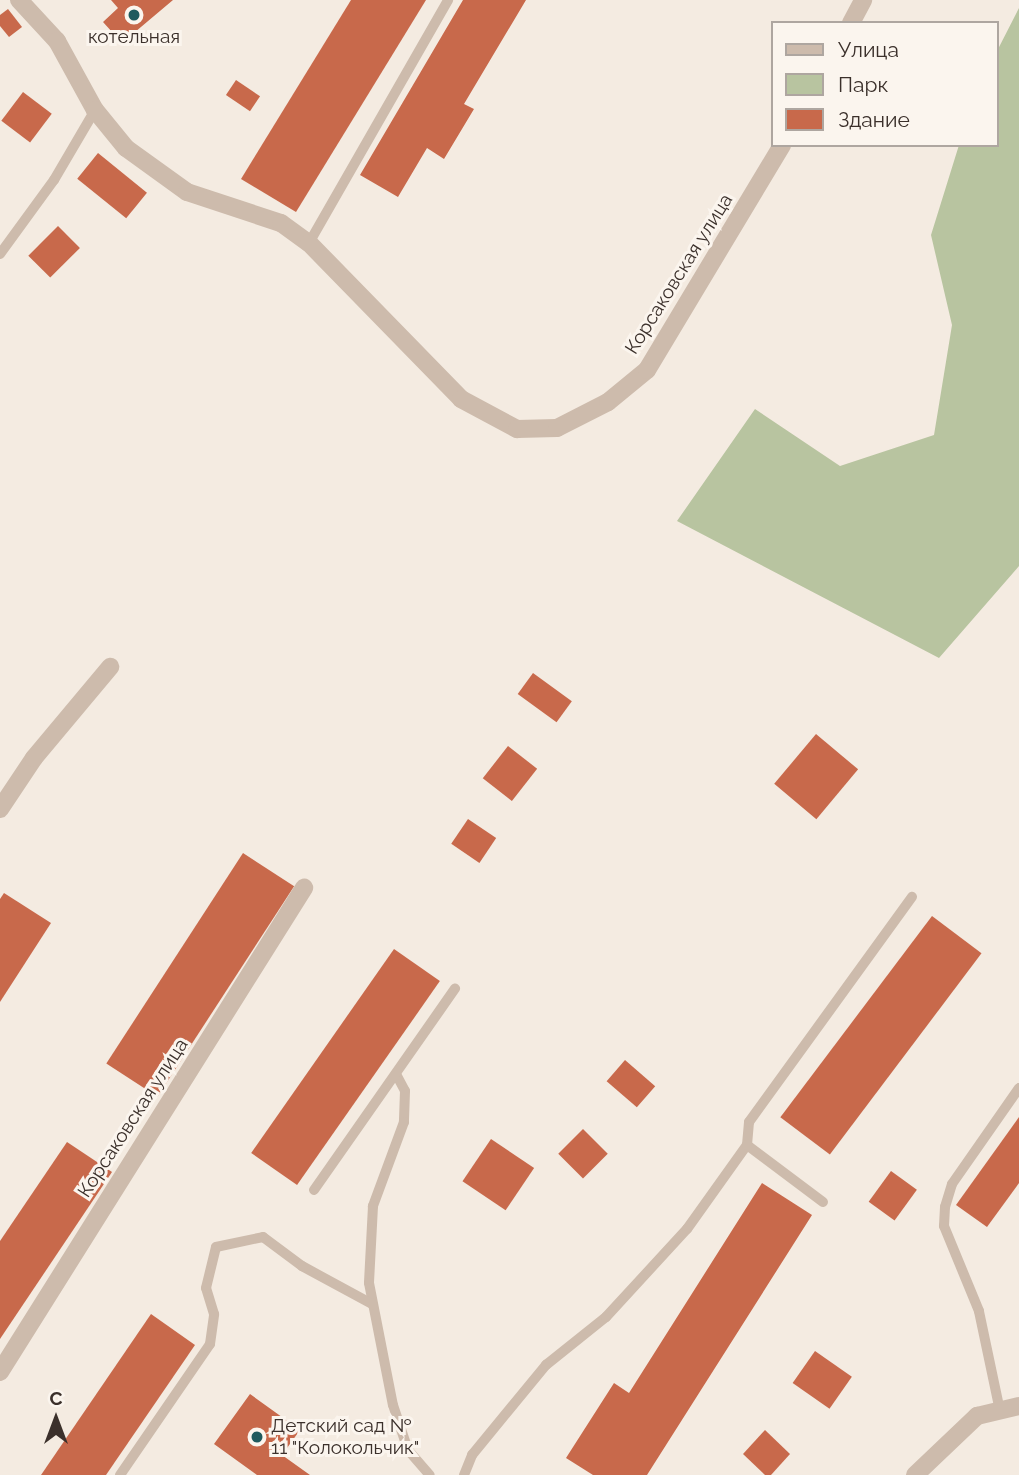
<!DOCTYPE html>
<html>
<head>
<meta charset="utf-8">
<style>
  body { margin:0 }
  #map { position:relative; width:1019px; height:1475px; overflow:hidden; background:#f4ebe1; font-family:Raleway,sans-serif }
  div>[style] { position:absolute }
  .green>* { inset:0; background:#b8c4a0 }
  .building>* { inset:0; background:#c8694b; transform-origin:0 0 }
  .service>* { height:10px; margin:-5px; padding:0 5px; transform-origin:5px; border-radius:5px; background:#cdbbac }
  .minor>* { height:18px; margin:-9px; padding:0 9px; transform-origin:9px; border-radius:9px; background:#cdbbac }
  .dots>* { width:19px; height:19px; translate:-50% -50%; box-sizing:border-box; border:4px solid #fbf5ee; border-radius:50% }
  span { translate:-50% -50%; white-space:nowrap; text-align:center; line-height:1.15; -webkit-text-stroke:6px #fbf5ee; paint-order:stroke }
  .poi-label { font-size:19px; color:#3b302b }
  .left { translate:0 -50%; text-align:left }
  .street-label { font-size:19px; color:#3b302b }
  .legend { position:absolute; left:771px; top:21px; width:228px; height:126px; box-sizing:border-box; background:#fbf5ee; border:2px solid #aea6a0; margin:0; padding:9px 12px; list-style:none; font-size:21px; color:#3b302b }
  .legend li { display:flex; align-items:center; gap:14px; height:35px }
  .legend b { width:35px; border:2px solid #aea6a0 }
  .north { position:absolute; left:21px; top:1384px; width:70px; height:70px; -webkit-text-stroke:5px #fbf5ee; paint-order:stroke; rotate:0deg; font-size:19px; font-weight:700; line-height:28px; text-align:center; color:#3b302b }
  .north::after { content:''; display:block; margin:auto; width:24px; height:32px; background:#3b302b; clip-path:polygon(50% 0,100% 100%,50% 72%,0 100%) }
</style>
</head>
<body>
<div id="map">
  <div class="green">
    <i style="clip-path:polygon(1019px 8px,1019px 566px,939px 658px,677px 521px,755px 409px,840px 466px,934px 435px,952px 325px,931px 235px,959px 145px,996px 145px,996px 53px)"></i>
  </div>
  <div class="building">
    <i style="clip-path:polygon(111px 0,173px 0,122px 43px,103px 22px,118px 8px)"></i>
    <i style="clip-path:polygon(351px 0,426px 0,296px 212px,241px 179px)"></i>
    <i style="clip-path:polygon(463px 0,526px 0,464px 104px,474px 109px,444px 159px,427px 148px,398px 197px,360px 175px)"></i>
    <i style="clip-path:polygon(8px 9px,22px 27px,9px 37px,0 26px,0 15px)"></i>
    <i style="left:236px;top:80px;width:29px;height:18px;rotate:34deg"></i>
    <i style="left:23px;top:92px;width:36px;height:36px;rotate:37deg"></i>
    <i style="left:98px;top:153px;width:63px;height:33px;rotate:39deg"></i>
    <i style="left:58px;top:226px;width:31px;height:42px;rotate:45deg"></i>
    <i style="left:533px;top:673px;width:48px;height:26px;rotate:36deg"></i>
    <i style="left:816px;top:734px;width:55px;height:65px;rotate:40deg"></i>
    <i style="left:508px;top:746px;width:37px;height:41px;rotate:38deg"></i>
    <i style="left:468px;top:819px;width:34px;height:30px;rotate:34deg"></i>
    <i style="left:243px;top:853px;width:61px;height:251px;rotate:33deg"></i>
    <i style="clip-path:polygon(4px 893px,51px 923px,0 1002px,0 899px)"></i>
    <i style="left:932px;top:916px;width:62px;height:252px;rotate:37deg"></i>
    <i style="left:394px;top:949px;width:56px;height:249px;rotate:35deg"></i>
    <i style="left:625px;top:1060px;width:40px;height:28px;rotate:41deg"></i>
    <i style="clip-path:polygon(1019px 1117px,1019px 1183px,987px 1227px,956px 1205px)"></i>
    <i style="left:583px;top:1129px;width:35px;height:35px;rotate:45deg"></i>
    <i style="left:491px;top:1139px;width:52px;height:51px;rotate:34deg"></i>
    <i style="clip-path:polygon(67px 1142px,112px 1172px,0 1339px,0 1241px)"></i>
    <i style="left:891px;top:1171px;width:32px;height:38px;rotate:36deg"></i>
    <i style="clip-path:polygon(762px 1183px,812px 1215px,647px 1475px,593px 1475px,566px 1458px,614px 1383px,629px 1393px)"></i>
    <i style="clip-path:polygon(151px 1314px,195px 1345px,106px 1475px,41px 1475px)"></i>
    <i style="left:815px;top:1351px;width:45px;height:39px;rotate:35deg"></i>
    <i style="clip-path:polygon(250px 1394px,300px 1430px,282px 1455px,310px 1475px,257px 1475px,214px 1444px)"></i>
    <i style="clip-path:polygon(765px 1430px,790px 1454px,771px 1475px,765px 1475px,743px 1454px)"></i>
  </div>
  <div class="service">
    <i style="left:309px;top:243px;width:280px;rotate:-60.2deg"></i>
    <i style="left:0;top:254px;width:92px;rotate:-53.9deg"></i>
    <i style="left:54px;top:180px;width:81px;rotate:-59.6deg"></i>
    <i style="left:396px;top:1074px;width:19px;rotate:62deg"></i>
    <i style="left:405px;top:1091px;width:31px;rotate:92deg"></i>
    <i style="left:404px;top:1122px;width:90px;rotate:110.3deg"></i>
    <i style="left:373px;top:1206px;width:77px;rotate:93deg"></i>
    <i style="left:369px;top:1283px;width:124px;rotate:78.9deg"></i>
    <i style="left:393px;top:1405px;width:47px;rotate:71.6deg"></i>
    <i style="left:408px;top:1450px;width:33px;rotate:49deg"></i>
    <i style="left:747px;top:1145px;width:23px;rotate:-85deg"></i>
    <i style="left:749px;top:1122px;width:278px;rotate:-54.1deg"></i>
    <i style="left:314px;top:1190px;width:246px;rotate:-55deg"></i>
    <i style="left:1000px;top:1411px;width:102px;rotate:-101.9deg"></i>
    <i style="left:979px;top:1311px;width:92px;rotate:-112.4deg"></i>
    <i style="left:944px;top:1226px;width:19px;rotate:-87deg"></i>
    <i style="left:945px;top:1207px;width:24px;rotate:-73deg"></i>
    <i style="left:952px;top:1184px;width:117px;rotate:-55.1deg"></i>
    <i style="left:120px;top:1475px;width:159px;rotate:-55.5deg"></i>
    <i style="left:210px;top:1344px;width:30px;rotate:-82deg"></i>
    <i style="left:214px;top:1314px;width:27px;rotate:-107deg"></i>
    <i style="left:206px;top:1288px;width:42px;rotate:-76.3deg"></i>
    <i style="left:216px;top:1247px;width:48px;rotate:-12deg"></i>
    <i style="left:263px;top:1237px;width:49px;rotate:36.6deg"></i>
    <i style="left:302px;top:1266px;width:80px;rotate:28.5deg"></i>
    <i style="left:464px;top:1475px;width:22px;rotate:-68deg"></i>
    <i style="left:472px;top:1455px;width:117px;rotate:-50.6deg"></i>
    <i style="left:546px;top:1365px;width:77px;rotate:-38.7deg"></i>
    <i style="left:606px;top:1317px;width:120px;rotate:-47.4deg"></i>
    <i style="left:687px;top:1229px;width:103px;rotate:-54.5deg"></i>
    <i style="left:747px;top:1145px;width:95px;rotate:36.9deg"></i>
  </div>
  <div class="minor">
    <i style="left:19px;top:0;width:56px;rotate:47.2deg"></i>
    <i style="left:57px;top:41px;width:79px;rotate:61.2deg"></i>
    <i style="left:95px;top:110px;width:49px;rotate:50.8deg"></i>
    <i style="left:126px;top:148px;width:75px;rotate:35.8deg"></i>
    <i style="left:187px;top:192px;width:99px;rotate:18.3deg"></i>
    <i style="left:281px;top:223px;width:34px;rotate:36deg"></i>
    <i style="left:309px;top:243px;width:218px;rotate:45.7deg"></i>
    <i style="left:461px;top:399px;width:64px;rotate:28.2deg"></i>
    <i style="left:517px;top:429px;width:40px;rotate:-1.4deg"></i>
    <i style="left:557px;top:428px;width:57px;rotate:-27deg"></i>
    <i style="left:608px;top:402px;width:50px;rotate:-39.4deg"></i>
    <i style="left:647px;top:370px;width:262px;rotate:-59deg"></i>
    <i style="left:851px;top:23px;width:26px;rotate:-62deg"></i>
    <i style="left:0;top:809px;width:61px;rotate:-56.3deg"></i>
    <i style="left:34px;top:758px;width:119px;rotate:-50.1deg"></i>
    <i style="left:0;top:1372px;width:572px;rotate:-57.87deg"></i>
    <i style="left:915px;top:1475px;width:86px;rotate:-43.6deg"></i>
    <i style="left:977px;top:1416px;width:43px;rotate:-13.4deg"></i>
  </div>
  <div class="dots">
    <i style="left:134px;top:15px;background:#1f5a5e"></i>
    <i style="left:257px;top:1437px;background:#1f5a5e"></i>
  </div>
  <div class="poi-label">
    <span style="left:134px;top:37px">котельная</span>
    <span class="left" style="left:271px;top:1437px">Детский сад №<br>11 "Колокольчик"</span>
  </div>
  <div class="street-label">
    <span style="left:679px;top:274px;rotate:-58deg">Корсаковская улица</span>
    <span style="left:133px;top:1118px;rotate:-57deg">Корсаковская улица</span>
  </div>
  <ul class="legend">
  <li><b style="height:9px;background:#cdbbac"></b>Улица</li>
  <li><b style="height:19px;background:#b8c4a0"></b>Парк</li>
  <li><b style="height:19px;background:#c8694b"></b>Здание</li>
  </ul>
  <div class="north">С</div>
</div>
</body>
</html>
